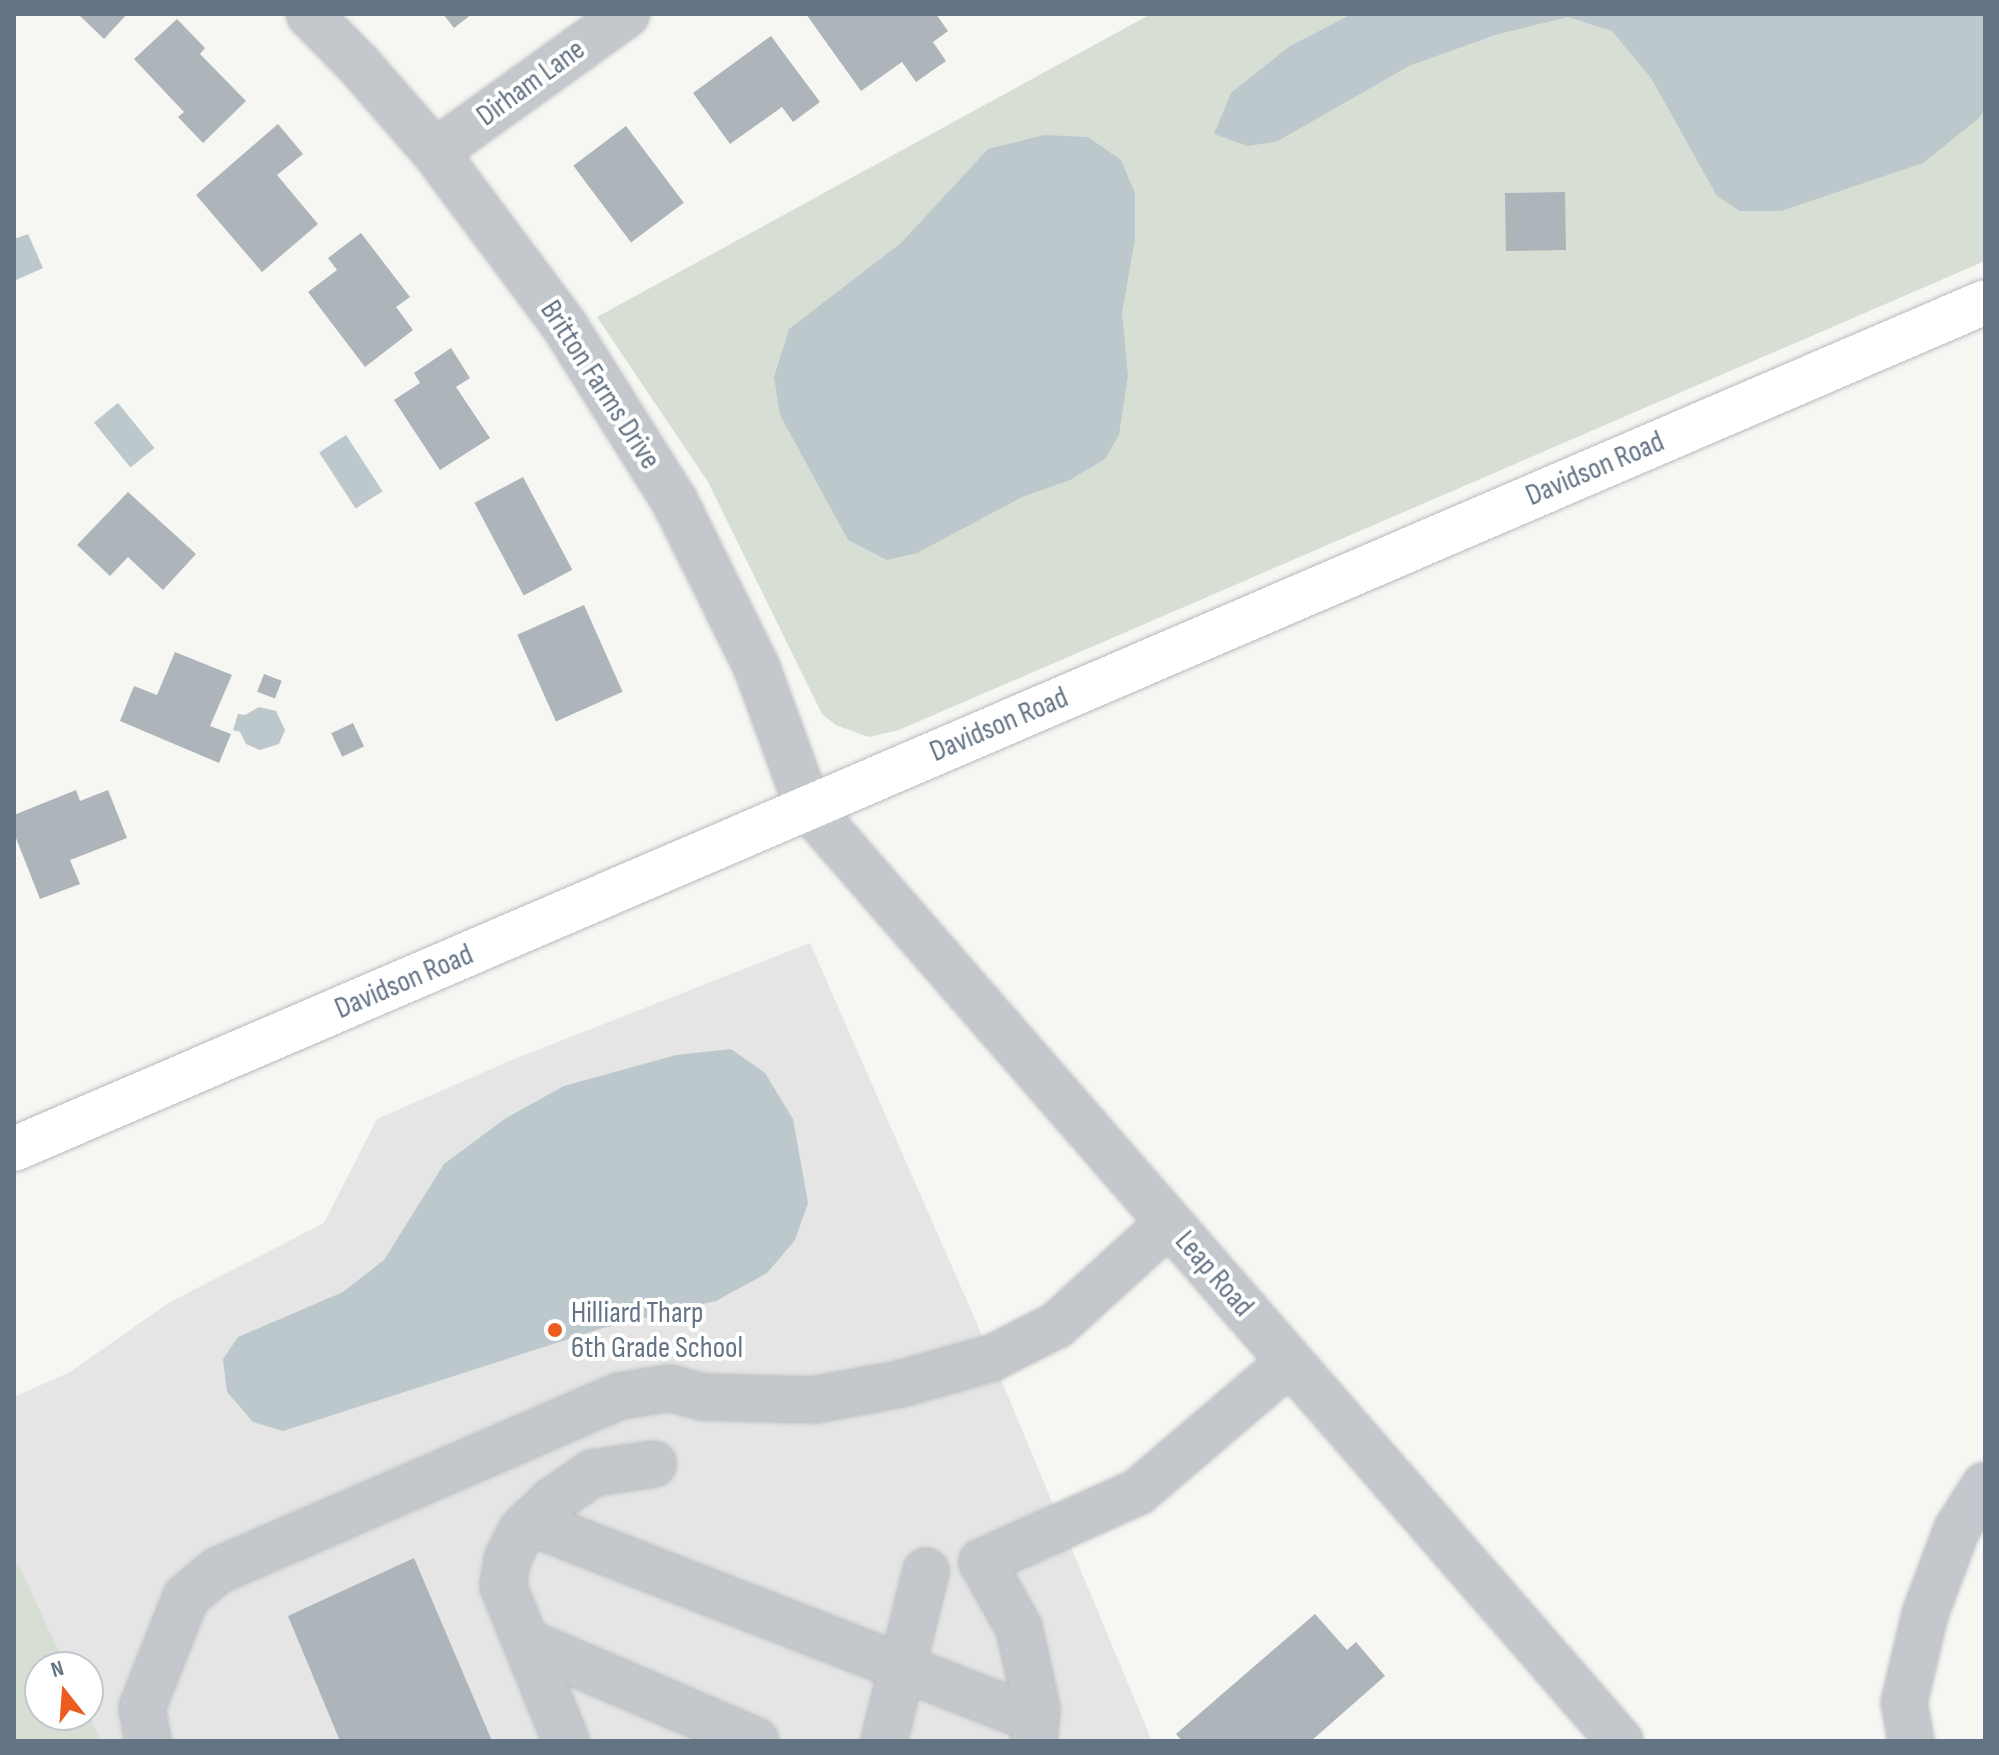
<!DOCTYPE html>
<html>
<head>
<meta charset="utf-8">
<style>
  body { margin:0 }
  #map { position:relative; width:1999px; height:1755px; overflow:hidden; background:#f6f6f3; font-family:"Sofia Sans Condensed",sans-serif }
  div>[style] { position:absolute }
  .built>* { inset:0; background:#e4e5e4 }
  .green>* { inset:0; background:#d7ded4 }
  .water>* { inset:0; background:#bdc8cd; transform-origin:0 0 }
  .building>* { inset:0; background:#adb4ba; transform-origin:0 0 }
  .roads { filter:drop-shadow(0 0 2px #b7bbbf) drop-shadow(0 0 2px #b7bbbf) }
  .minor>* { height:44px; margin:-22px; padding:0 22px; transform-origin:22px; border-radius:22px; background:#c4c7cb }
  .major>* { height:44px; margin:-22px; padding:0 22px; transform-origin:22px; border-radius:22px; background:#fff }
  .dots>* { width:22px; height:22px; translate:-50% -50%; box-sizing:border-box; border:4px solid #fff; border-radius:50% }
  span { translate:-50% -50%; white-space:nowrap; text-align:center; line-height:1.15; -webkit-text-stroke:8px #fff; paint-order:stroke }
  .street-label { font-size:30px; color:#647485 }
  .poi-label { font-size:30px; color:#647485 }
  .left { translate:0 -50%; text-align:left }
  .frame { position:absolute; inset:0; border:16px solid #647485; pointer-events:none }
  .north { position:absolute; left:24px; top:1651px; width:80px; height:80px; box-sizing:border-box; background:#fff; border:2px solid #c1c7ce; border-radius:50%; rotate:343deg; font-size:22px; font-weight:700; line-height:32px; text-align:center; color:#647485 }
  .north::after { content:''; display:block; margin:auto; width:28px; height:36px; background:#eb5c1e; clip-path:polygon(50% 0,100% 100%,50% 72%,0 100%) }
</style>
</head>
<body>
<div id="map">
  <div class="built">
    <i style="clip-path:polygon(evenodd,810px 943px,992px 1358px,1152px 1741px,14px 1741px,14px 1397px,70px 1372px,170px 1302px,324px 1223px,377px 1119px,507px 1062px,810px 943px,40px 1667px,88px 1667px,88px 1715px,40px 1715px,40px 1667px)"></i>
  </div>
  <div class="green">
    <i style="clip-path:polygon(1151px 14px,1985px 14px,1985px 261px,899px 730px,869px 737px,836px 725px,822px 714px,708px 482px,597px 317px)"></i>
    <i style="clip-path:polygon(18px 1564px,66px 1667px,40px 1667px,40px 1715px,88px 1713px,101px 1741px,14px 1741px,14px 1565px)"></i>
  </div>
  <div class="water">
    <i style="clip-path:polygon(1352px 14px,1985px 14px,1985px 109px,1979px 118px,1923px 163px,1781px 211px,1740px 211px,1717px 196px,1651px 78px,1612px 31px,1568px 17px,1495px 35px,1409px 66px,1276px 142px,1247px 146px,1214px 134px,1231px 93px,1290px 46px)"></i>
    <i style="clip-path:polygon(1044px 135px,1088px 137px,1121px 160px,1135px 193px,1135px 239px,1122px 313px,1128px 376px,1119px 435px,1105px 459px,1070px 480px,1022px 497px,917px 553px,887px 560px,848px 540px,780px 415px,774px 377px,789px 329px,901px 243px,988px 149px)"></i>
    <i style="clip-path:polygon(28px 234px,43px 268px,14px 281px,14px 239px)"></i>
    <i style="left:118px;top:403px;width:58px;height:31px;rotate:51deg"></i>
    <i style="left:346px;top:435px;width:67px;height:32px;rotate:57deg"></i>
    <i style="clip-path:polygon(259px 707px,276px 711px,285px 730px,279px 744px,260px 750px,246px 744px,240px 732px,233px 730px,238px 714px,245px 715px)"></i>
    <i style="clip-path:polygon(731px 1049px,765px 1073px,793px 1119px,808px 1203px,795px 1240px,767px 1273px,716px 1301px,603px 1328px,283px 1431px,253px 1422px,227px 1392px,223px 1359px,238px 1337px,343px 1292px,384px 1260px,444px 1164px,506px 1118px,564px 1086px,676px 1055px)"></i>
  </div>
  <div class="building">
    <i style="clip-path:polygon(78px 14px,127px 14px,104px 39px)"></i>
    <i style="clip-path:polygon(443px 14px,472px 14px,454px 28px)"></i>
    <i style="clip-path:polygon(806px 14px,936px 14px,948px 31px,933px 42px,946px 61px,916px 82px,902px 62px,861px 91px)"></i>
    <i style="clip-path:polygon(177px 19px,205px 48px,200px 54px,246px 101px,203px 143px,178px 117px,184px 112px,134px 59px)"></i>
    <i style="clip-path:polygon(771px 36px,820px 102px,793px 122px,782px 107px,730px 144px,693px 93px)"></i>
    <i style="clip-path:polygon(278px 124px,303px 154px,277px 175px,318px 224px,262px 272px,196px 195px)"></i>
    <i style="left:626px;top:126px;width:96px;height:66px;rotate:53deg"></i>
    <i style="left:1565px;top:192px;width:58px;height:60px;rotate:89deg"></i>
    <i style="clip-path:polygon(361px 233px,410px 297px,396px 307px,413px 330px,365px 367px,308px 292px,337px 270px,328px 258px)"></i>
    <i style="clip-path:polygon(451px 348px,470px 378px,456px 387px,490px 438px,440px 470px,394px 400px,420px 383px,414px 373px)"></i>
    <i style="left:523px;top:477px;width:105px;height:55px;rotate:62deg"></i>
    <i style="clip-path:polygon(128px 492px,196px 554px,163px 590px,128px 557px,110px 576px,77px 545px)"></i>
    <i style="left:584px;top:605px;width:95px;height:73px;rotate:66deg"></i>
    <i style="clip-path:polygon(175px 652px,232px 675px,210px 726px,231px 734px,219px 763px,120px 721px,134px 686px,157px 695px)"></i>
    <i style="left:264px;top:674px;width:19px;height:19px;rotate:21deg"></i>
    <i style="left:353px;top:723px;width:26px;height:24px;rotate:65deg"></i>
    <i style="clip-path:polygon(76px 790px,80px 801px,108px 790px,127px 838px,70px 860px,80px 884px,40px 899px,14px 833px,14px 815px)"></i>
    <i style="clip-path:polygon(414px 1558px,492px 1741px,340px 1741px,288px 1616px)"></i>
    <i style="clip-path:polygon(1315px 1614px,1347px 1650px,1356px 1642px,1385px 1676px,1311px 1741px,1182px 1741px,1176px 1734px)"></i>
  </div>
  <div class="roads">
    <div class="minor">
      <i style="left:309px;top:14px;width:71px;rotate:45.6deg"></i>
      <i style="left:359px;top:65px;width:116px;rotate:48.9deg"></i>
      <i style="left:435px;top:152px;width:216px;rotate:53.3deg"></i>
      <i style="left:564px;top:325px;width:209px;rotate:57.9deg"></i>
      <i style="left:675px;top:502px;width:185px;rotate:63.7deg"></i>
      <i style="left:757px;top:668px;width:148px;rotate:69.9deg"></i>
      <i style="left:808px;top:807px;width:1238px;rotate:49deg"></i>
      <i style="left:435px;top:152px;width:236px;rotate:-35.7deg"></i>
      <i style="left:530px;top:1522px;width:543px;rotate:21.37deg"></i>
      <i style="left:526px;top:1642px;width:250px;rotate:23.3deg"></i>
      <i style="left:148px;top:1741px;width:34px;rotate:-100deg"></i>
      <i style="left:142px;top:1708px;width:119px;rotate:-68.4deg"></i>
      <i style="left:186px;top:1597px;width:40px;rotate:-40deg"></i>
      <i style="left:217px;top:1571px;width:439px;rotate:-23.5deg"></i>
      <i style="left:620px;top:1396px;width:50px;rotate:-9.3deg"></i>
      <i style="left:669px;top:1388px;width:35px;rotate:15deg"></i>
      <i style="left:703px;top:1397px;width:110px;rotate:1.6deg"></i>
      <i style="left:813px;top:1400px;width:88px;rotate:-10.4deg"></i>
      <i style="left:900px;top:1384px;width:96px;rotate:-15.8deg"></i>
      <i style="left:992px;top:1358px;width:73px;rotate:-26.9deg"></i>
      <i style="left:1057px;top:1325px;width:151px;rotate:-42.3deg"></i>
      <i style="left:566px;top:1741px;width:167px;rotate:-112.1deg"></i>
      <i style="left:503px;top:1586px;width:26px;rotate:-81deg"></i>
      <i style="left:507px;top:1560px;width:32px;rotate:-64deg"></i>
      <i style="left:521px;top:1531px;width:43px;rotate:-44.1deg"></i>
      <i style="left:552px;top:1501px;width:50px;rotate:-34.3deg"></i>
      <i style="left:593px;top:1473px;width:61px;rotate:-8.5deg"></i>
      <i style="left:884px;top:1741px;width:175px;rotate:-76.1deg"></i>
      <i style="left:1034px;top:1741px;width:32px;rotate:-85deg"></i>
      <i style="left:1037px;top:1709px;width:83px;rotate:-102.5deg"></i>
      <i style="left:1019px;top:1628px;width:76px;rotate:-119.3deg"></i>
      <i style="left:982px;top:1562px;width:171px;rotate:-24.2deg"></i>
      <i style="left:1138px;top:1492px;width:200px;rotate:-40.5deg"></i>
      <i style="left:1911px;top:1741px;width:39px;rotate:-100deg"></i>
      <i style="left:1904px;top:1703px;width:91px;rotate:-76.7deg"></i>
      <i style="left:1925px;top:1614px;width:91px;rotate:-69.4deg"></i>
      <i style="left:1957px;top:1529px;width:52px;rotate:-57.5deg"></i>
    </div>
    <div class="major">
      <i style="left:14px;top:1149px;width:2145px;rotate:-23.25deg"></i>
    </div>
  </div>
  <div class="dots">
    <i style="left:555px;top:1330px;background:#eb5c1e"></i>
  </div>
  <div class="street-label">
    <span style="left:531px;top:83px;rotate:-36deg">Dirham Lane</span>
    <span style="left:600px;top:385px;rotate:57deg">Britton Farms Drive</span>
    <span style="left:1595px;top:469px;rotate:-23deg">Davidson Road</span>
    <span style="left:999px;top:725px;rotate:-23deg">Davidson Road</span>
    <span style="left:404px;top:982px;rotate:-23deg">Davidson Road</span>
    <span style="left:1214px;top:1274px;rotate:49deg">Leap Road</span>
  </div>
  <div class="poi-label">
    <span class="left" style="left:571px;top:1330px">Hilliard Tharp<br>6th Grade School</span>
  </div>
  <div class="frame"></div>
  <div class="north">N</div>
</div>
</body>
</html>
